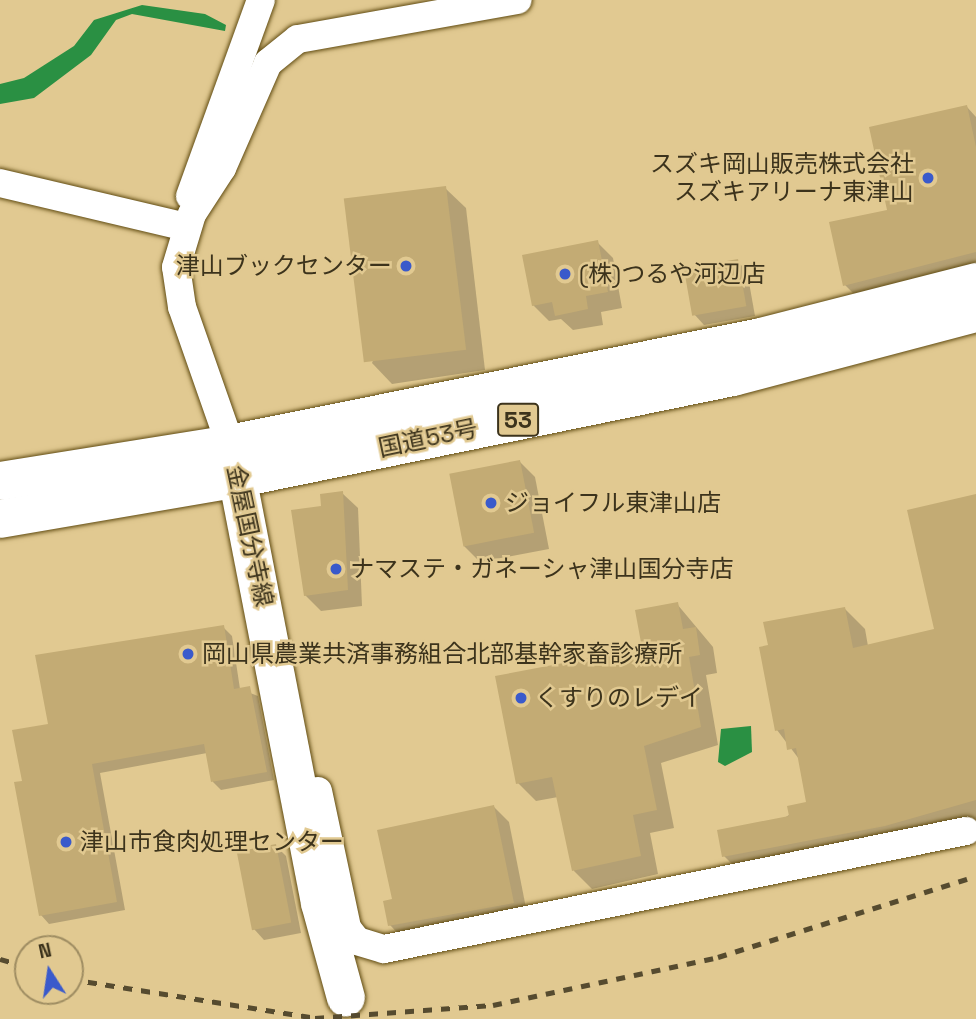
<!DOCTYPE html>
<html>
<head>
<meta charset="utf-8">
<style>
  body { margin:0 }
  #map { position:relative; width:976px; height:1019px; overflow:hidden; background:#e1c991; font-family:"Space Grotesk","Noto Sans JP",sans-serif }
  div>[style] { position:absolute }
  .water>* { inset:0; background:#2a9043 }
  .shadow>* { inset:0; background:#0003 }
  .building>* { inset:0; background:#c3ab74; transform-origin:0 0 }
  .roads { filter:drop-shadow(0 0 2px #614c12) drop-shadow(0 0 2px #614c12) }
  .minor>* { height:28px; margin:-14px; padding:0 14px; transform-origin:14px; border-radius:14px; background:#fff }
  .secondary>* { height:38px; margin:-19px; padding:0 19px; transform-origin:19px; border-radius:19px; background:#fff }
  .trunk>* { height:38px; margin:-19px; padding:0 19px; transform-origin:19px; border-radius:19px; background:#fff }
  .rail>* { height:5px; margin-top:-2.5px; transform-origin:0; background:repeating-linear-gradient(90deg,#564b2f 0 9px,transparent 0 18px) }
  .dots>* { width:19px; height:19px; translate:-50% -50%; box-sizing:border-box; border:4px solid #e1c991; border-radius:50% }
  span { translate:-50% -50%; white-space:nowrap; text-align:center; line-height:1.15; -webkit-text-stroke:5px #e1c991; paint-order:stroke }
  .shield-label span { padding:2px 5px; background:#e1c991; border:2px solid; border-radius:5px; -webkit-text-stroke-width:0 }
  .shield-label { font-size:23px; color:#3c331c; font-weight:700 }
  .poi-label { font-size:24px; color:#3c331c }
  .right { translate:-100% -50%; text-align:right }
  .left { translate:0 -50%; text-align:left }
  .street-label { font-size:24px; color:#3c331c }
  .north { position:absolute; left:14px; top:935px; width:70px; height:70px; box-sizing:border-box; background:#e1c991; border:2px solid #9f8d62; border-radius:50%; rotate:348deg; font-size:19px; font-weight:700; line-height:28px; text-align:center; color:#3c331c }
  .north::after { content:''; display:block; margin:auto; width:24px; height:32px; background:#3a5acb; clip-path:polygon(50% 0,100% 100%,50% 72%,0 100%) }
</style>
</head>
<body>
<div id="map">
  <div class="water">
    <i style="clip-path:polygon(142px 5px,205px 14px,226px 25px,225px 31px,132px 14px,116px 20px,91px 55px,34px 98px,0 104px,0 84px,24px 78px,74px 46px,94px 20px)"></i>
    <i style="clip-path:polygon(751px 726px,752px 752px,725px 766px,718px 762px,721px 729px)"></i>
  </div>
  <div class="shadow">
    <i style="clip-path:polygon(967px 107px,976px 117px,976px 272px,862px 302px,845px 285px)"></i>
    <i style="clip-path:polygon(445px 188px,466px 208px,485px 370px,392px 384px,372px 363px)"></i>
    <i style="clip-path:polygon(597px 242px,613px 258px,622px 308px,601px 312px,603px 325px,573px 330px,561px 319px,549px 321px,533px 305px)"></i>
    <i style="clip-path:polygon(737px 261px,747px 271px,755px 316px,704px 325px,694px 314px)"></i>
    <i style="clip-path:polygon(520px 462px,535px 477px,549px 549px,480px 562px,464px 546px)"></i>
    <i style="clip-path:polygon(342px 493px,358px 508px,362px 606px,321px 611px,305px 595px)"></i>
    <i style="clip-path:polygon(976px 496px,976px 828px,744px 876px,724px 856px,808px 803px,799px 759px,777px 730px,845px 609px,865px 629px,868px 646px,936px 630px)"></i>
    <i style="clip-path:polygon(677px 604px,713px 647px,717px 673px,706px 675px,718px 745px,661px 763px,674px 828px,650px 833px,658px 874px,592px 889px,574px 871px,558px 797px,536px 801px,518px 783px,644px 650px)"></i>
    <i style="clip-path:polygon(223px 627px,232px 636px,240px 689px,258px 696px,274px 780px,221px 790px,213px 782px,207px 753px,100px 773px,125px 910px,49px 924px,41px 915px,24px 782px,50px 725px)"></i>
    <i style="clip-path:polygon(494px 807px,509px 822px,528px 918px,404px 940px,390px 925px)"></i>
    <i style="clip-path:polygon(276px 846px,286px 856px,301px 933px,264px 940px,254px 929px)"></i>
  </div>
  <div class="building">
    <i style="clip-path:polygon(967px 105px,976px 147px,976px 252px,843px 286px,829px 222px,887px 210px,869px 127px)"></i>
    <i style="left:446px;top:186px;width:165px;height:103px;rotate:83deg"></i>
    <i style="clip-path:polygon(598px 240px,608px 292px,586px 296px,588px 309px,555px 316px,552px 302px,532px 306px,522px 255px)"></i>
    <i style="left:738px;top:259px;width:48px;height:55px;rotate:80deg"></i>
    <i style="left:520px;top:460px;width:74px;height:72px;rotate:79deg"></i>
    <i style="clip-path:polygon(343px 491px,348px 590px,304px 596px,291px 510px,321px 506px,320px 494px)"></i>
    <i style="clip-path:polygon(976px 494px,976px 800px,885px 826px,722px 857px,717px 830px,789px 816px,787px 806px,806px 802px,796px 748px,787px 750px,784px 729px,775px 731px,759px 647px,768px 645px,763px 622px,845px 607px,853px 648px,934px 629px,907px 510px)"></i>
    <i style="clip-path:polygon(678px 602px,683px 629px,696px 627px,700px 655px,689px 657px,701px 727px,644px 746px,657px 810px,633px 815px,641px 856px,572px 871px,552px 777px,516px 784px,495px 676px,642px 648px,635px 610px)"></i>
    <i style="clip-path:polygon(224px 625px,234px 689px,250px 686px,267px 772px,211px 782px,204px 744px,92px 764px,117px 902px,39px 916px,14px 782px,22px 781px,12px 730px,48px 724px,35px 655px)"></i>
    <i style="clip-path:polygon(494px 805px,514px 903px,388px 926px,383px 901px,392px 899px,377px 830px)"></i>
    <i style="left:276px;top:844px;width:80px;height:40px;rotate:79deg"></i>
  </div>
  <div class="roads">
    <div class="minor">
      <i style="left:0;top:183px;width:191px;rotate:13.3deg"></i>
      <i style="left:190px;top:196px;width:208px;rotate:-70.1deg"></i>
      <i style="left:230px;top:444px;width:145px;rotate:-109.3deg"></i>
      <i style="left:182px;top:307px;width:40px;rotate:-98.5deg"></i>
      <i style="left:176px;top:267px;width:55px;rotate:-73.2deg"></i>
      <i style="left:192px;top:214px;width:55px;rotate:-56.9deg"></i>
      <i style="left:222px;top:168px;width:115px;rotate:-66.3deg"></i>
      <i style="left:268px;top:63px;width:38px;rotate:-39deg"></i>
      <i style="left:298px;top:39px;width:223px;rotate:-10.1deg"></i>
      <i style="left:318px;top:791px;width:140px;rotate:78deg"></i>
      <i style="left:347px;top:928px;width:16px;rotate:52deg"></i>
      <i style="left:357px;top:941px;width:28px;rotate:17deg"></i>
      <i style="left:384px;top:949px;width:594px;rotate:-11.46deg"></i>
    </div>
    <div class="secondary">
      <i style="left:231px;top:445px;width:467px;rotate:79deg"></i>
      <i style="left:320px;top:903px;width:98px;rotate:74.7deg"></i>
    </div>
    <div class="trunk">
      <i style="left:0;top:481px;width:233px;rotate:-9.1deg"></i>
      <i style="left:230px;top:444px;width:542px;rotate:-11.39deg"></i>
      <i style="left:761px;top:337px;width:222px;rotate:-14.3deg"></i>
      <i style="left:0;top:519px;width:243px;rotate:-9.7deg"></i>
      <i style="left:240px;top:478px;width:503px;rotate:-11.58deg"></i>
      <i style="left:733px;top:377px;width:251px;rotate:-14.8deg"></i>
    </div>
  </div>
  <div class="rail">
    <i style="left:0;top:959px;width:29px;rotate:16deg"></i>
    <i style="left:70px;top:979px;width:248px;rotate:9deg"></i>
    <i style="left:315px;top:1018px;width:178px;rotate:-4.2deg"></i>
    <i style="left:493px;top:1005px;width:230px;rotate:-12deg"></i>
    <i style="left:718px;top:957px;width:270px;rotate:-17.4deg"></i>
  </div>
  <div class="dots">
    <i style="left:928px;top:178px;background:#3a5acb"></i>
    <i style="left:406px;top:266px;background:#3a5acb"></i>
    <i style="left:565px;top:274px;background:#3a5acb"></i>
    <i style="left:491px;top:503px;background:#3a5acb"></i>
    <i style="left:336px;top:569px;background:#3a5acb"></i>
    <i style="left:188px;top:654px;background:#3a5acb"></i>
    <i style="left:521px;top:698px;background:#3a5acb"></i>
    <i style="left:66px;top:842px;background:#3a5acb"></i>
  </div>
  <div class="shield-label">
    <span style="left:518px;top:420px">53</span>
  </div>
  <div class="poi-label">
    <span class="right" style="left:914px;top:178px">スズキ岡山販売株式会社<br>スズキアリーナ東津山</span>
    <span class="right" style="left:392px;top:266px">津山ブックセンター</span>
    <span class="left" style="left:579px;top:274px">(株)つるや河辺店</span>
    <span class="left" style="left:505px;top:503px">ジョイフル東津山店</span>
    <span class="left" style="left:350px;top:569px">ナマステ・ガネーシャ津山国分寺店</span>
    <span class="left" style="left:202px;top:654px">岡山県農業共済事務組合北部基幹家畜診療所</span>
    <span class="left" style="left:535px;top:698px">くすりのレデイ</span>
    <span class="left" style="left:80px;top:842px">津山市食肉処理センター</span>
  </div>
  <div class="street-label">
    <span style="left:428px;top:438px;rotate:-12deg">国道53号</span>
    <span style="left:250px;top:536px;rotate:78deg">金屋国分寺線</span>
  </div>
  <div class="north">N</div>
</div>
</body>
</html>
